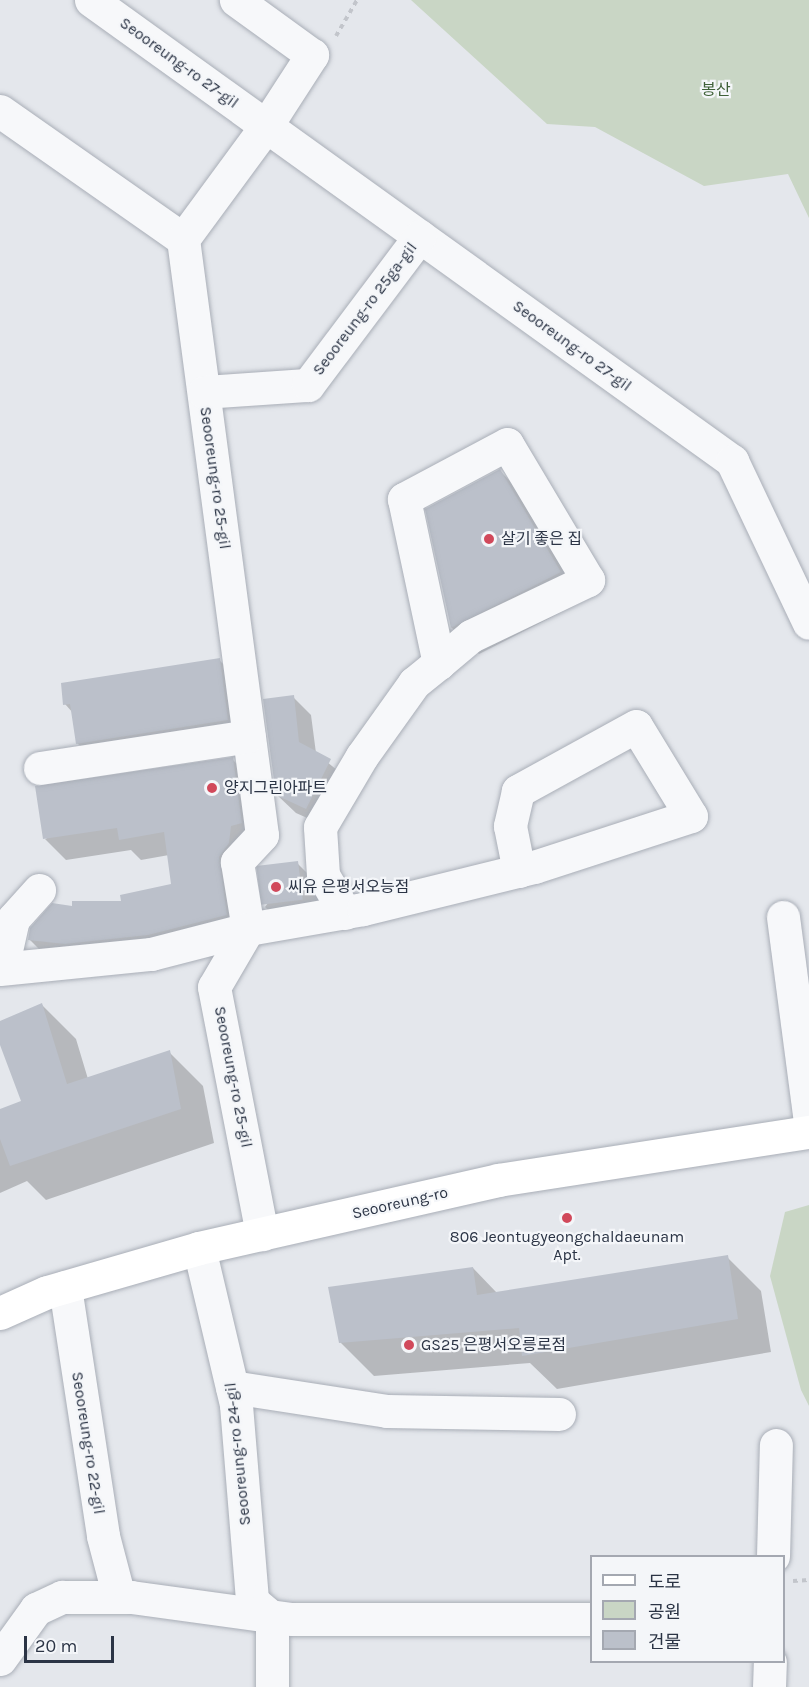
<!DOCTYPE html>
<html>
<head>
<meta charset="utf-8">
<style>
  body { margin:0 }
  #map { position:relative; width:809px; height:1687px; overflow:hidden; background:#e4e7ec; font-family:Karla,"Noto Sans KR",sans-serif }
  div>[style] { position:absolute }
  .green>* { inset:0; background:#c9d6c5 }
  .shadow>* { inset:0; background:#0003 }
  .building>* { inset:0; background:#bbc0ca; transform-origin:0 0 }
  .path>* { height:4px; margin-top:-2px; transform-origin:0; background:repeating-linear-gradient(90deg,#c2c5cb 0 4.5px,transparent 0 9px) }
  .roads { filter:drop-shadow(0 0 2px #a9aeb7) drop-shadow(0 0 2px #a9aeb7) }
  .minor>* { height:33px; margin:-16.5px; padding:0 16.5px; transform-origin:16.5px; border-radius:16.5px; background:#f7f8fa }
  .major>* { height:33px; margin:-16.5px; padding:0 16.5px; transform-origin:16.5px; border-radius:16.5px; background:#fff }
  .dots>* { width:16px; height:16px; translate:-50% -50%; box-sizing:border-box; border:3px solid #f4f6f9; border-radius:50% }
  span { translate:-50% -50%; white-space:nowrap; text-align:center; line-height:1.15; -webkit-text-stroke:4.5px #f4f6f9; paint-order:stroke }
  .street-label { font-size:16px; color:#2b3445 }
  .park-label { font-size:16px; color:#3f6138 }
  .poi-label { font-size:16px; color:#2b3445 }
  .left { translate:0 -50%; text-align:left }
  .legend { position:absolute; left:590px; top:1555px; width:195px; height:108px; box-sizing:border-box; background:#f4f6f9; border:2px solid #a4a8b1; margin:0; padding:8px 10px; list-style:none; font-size:18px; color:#2b3445 }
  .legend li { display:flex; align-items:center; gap:12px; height:30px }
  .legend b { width:30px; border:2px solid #a4a8b1 }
  .scale { position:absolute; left:24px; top:1636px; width:90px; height:27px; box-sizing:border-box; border:3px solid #2b3445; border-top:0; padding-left:8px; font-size:18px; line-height:21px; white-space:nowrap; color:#2b3445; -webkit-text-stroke:4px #f4f6f9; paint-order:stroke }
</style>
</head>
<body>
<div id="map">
  <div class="green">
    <i style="clip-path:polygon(411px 0,809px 0,809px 218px,788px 174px,704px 186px,595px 127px,547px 124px)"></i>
    <i style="clip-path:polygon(809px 1205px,809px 1406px,801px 1390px,770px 1276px,785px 1212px)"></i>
  </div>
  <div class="shadow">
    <i style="clip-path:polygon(500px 471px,527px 498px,587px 599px,479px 654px,452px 628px,427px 510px)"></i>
    <i style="clip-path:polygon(219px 660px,236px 676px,243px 736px,94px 759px,77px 743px,73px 713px,65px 704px)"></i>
    <i style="clip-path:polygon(293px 697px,311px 715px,316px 753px,348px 779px,325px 826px,296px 813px,277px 795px)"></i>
    <i style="clip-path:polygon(232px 759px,253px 780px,247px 936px,50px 960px,29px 939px,74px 908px,123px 903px,173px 885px,169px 855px,141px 860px,131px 850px,66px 860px,45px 839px)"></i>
    <i style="clip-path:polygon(297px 863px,318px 884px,323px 921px,285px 927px,265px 907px)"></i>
    <i style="clip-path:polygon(42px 1005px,76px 1039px,88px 1079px,169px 1052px,203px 1086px,214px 1143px,46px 1200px,27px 1181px,0 1193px,0 1111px,23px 1102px,0 1041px,0 1022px)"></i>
    <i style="clip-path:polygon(727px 1257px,761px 1291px,771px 1352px,557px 1389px,530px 1363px,374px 1376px,340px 1342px,473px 1268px,497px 1293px)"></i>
  </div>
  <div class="building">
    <i style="clip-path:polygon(500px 469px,561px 572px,451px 628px,425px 509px)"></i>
    <i style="clip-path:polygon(220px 658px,228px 720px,76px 744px,70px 704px,63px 705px,61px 683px)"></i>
    <i style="clip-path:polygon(294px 695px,299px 742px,331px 759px,306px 809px,276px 795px,263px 699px)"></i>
    <i style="clip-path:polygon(233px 757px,242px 823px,231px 826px,229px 843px,219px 857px,227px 915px,148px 935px,65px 944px,28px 940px,30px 928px,52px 903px,72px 906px,72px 901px,121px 901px,120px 895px,171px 884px,164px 832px,119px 840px,117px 828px,43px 839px,35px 786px)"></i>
    <i style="left:298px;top:861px;width:39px;height:42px;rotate:83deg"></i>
    <i style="clip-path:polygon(42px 1003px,67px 1084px,170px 1050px,181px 1109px,10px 1166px,0 1139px,0 1109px,21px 1101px,0 1045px,0 1021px)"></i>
    <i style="clip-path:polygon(728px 1255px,738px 1319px,522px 1356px,519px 1328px,339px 1343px,328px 1287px,473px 1267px,477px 1295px)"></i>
  </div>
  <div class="path">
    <i style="left:336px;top:36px;width:42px;rotate:-59.7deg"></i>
    <i style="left:793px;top:1581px;width:16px;rotate:-4deg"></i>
  </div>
  <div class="roads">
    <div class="minor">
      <i style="left:91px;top:0;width:790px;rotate:35.72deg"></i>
      <i style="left:732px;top:461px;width:179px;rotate:64.6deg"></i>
      <i style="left:0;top:111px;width:223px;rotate:35deg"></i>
      <i style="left:183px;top:239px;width:601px;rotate:82.45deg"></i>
      <i style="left:262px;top:835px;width:37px;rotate:133deg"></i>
      <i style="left:237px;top:862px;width:68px;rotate:80.7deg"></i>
      <i style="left:248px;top:929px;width:67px;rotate:120.4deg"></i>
      <i style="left:214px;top:987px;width:252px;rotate:79deg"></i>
      <i style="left:183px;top:239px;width:140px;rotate:-53.7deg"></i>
      <i style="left:266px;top:126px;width:85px;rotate:-57.1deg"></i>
      <i style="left:312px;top:55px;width:94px;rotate:-144.1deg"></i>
      <i style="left:204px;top:392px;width:104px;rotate:-3.9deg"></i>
      <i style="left:308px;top:385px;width:186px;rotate:-53.1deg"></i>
      <i style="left:40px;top:768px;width:211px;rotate:-8.7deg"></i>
      <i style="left:345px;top:913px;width:44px;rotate:-120.1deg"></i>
      <i style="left:323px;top:875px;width:48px;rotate:-93.6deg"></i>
      <i style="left:320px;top:827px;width:82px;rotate:-59.4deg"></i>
      <i style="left:362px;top:756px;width:90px;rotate:-54.5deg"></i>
      <i style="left:414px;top:683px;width:32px;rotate:-39deg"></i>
      <i style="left:439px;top:663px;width:42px;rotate:-40.2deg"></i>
      <i style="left:471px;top:636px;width:130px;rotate:-25.6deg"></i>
      <i style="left:588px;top:580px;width:158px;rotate:-120.8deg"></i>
      <i style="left:507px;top:444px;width:117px;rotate:151.9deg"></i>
      <i style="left:404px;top:499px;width:168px;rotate:78deg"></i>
      <i style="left:783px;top:917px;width:200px;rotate:82.5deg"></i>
      <i style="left:2px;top:968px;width:50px;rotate:-77.3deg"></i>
      <i style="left:13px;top:919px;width:39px;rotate:-48deg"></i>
      <i style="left:0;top:969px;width:152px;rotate:-5.7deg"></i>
      <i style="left:151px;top:954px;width:100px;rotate:-14.5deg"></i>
      <i style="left:248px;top:929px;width:117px;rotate:-9.9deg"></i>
      <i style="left:363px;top:909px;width:176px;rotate:-13.8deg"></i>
      <i style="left:534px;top:867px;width:165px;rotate:-18deg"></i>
      <i style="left:691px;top:816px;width:105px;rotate:-121.4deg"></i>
      <i style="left:636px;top:726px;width:135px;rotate:151.2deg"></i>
      <i style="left:518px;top:791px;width:36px;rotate:103deg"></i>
      <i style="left:510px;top:826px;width:46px;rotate:78.7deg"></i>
      <i style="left:199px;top:1248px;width:161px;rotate:76.7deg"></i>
      <i style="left:236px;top:1405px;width:197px;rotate:85.3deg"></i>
      <i style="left:252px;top:1601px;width:26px;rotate:40deg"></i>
      <i style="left:272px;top:1618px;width:69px;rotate:90deg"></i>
      <i style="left:65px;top:1287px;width:252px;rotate:81.3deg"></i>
      <i style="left:103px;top:1536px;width:63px;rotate:75.3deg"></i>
      <i style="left:232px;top:1387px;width:157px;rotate:8.8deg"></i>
      <i style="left:387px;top:1411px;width:172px;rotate:1deg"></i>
      <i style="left:773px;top:1556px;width:111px;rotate:-88.5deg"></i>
      <i style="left:0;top:1659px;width:62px;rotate:-54.2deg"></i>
      <i style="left:36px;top:1609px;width:29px;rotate:-25deg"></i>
      <i style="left:62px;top:1597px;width:69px"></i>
      <i style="left:131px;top:1597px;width:162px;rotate:7.8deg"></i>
      <i style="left:292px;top:1619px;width:300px"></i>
      <i style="left:769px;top:1687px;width:25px;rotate:-88deg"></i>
    </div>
    <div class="major">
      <i style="left:0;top:1313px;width:51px;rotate:-24.1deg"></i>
      <i style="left:47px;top:1292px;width:158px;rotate:-16.1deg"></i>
      <i style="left:199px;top:1248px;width:307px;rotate:-12.8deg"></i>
      <i style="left:498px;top:1180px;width:315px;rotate:-8.8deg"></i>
    </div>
  </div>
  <div class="dots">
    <i style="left:489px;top:539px;background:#d1495b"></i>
    <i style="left:212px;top:788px;background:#d1495b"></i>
    <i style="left:276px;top:887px;background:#d1495b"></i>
    <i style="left:567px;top:1218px;background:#d1495b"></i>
    <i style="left:409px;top:1345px;background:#d1495b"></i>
  </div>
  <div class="street-label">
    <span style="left:179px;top:63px;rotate:36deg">Seooreung-ro 27-gil</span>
    <span style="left:365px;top:309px;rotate:-53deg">Seooreung-ro 25ga-gil</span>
    <span style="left:572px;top:346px;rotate:36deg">Seooreung-ro 27-gil</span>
    <span style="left:215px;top:478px;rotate:82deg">Seooreung-ro 25-gil</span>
    <span style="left:233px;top:1077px;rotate:79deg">Seooreung-ro 25-gil</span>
    <span style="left:400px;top:1203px;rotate:-13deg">Seooreung-ro</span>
    <span style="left:88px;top:1443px;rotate:81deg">Seooreung-ro 22-gil</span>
    <span style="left:238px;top:1454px;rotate:-96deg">Seooreung-ro 24-gil</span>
  </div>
  <div class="park-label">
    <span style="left:716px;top:90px">봉산</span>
  </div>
  <div class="poi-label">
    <span class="left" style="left:501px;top:539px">살기 좋은 집</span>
    <span class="left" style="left:224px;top:788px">양지그린아파트</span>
    <span class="left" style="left:288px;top:887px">씨유 은평서오능점</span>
    <span style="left:567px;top:1246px">806 Jeontugyeongchaldaeunam<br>Apt.</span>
    <span class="left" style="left:421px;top:1345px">GS25 은평서오릉로점</span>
  </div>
  <ul class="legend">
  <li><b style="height:8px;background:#fff"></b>도로</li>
  <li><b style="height:16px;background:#c9d6c5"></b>공원</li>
  <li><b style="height:16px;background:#bbc0ca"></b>건물</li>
  </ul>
  <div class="scale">20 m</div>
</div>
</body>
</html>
